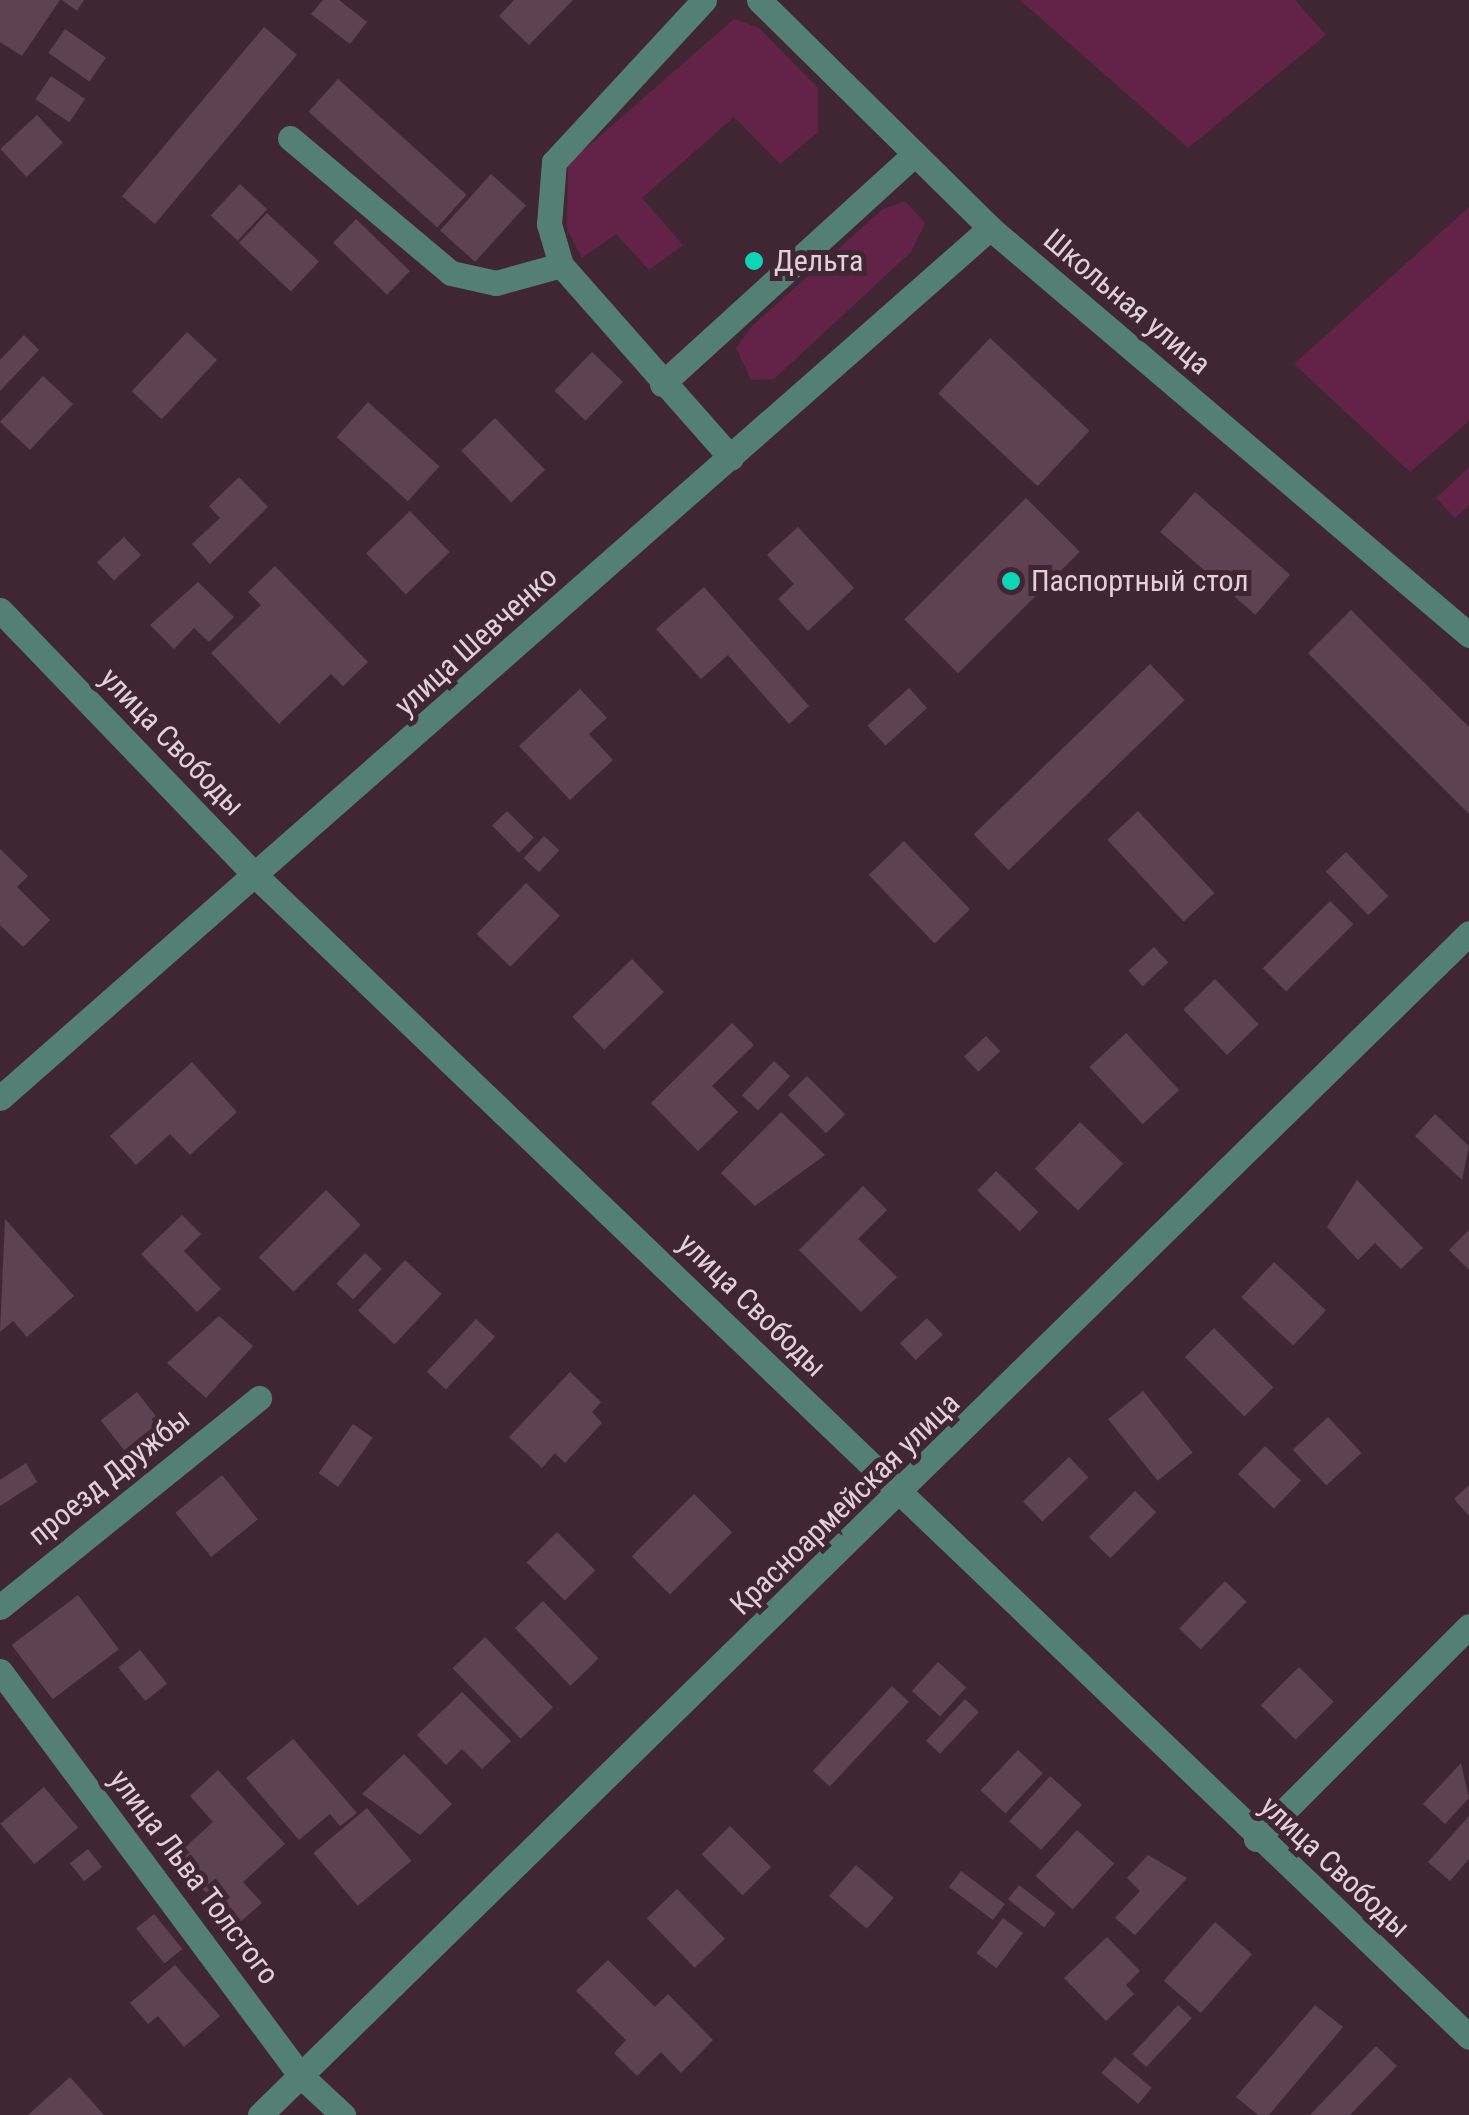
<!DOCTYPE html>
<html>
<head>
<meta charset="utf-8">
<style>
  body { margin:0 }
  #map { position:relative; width:1469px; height:2115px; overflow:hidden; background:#402533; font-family:"Roboto Condensed",sans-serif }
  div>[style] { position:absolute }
  .green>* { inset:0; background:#632349 }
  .building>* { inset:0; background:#5f4251; transform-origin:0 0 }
  .minor>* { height:25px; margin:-12.5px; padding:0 12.5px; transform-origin:12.5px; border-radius:12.5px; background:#547f74 }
  .dots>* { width:28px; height:28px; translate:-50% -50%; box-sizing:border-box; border:5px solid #402533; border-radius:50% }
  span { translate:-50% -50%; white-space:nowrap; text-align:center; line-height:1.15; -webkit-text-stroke:10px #402533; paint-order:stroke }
  .poi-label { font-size:30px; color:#e3d1d9 }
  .left { translate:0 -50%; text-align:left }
  .street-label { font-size:30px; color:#e3d1d9 }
</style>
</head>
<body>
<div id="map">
  <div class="green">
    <i style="clip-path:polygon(1020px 0,1295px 0,1326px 35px,1188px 148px)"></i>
    <i style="clip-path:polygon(734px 19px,759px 28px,818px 88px,818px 132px,780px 164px,734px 117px,642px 198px,683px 245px,649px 270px,616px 234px,582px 258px,567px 229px,568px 164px)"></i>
    <i style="clip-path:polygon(905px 201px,925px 223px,911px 252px,774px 379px,751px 380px,736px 348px,752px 326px,883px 209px)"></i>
    <i style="clip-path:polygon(1469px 207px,1469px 421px,1410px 472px,1294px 364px)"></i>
    <i style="clip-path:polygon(1469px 467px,1469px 505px,1455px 518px,1436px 498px)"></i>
  </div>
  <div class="building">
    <i style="clip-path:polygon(0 0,60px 0,22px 56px,0 42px)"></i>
    <i style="clip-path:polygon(62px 0,84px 0,77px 11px)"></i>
    <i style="clip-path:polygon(323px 0,339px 0,367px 22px,350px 44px,311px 14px)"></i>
    <i style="clip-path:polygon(514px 0,573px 0,529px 45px,499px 16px)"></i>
    <i style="left:264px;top:27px;width:43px;height:221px;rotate:40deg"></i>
    <i style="left:65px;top:29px;width:50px;height:29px;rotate:35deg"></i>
    <i style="left:51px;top:76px;width:41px;height:28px;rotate:34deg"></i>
    <i style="left:338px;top:79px;width:173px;height:44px;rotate:42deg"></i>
    <i style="left:37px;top:115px;width:38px;height:50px;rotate:47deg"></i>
    <i style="left:491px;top:174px;width:47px;height:76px;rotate:42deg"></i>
    <i style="left:240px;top:184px;width:37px;height:43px;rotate:43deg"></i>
    <i style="left:267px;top:213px;width:71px;height:41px;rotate:43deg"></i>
    <i style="left:356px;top:219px;width:75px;height:33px;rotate:44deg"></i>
    <i style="left:187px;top:332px;width:41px;height:81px;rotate:43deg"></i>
    <i style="clip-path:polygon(24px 335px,39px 350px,0 391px,0 360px)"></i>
    <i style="left:990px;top:338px;width:136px;height:76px;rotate:43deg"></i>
    <i style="left:592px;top:352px;width:43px;height:54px;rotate:44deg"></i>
    <i style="left:43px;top:376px;width:41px;height:63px;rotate:43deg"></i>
    <i style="left:368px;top:402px;width:96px;height:47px;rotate:42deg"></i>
    <i style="left:495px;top:418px;width:72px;height:47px;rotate:46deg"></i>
    <i style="clip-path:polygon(239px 477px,268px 507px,210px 564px,192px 544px,220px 518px,209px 506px)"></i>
    <i style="left:1195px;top:492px;width:126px;height:53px;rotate:41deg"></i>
    <i style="left:1026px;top:498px;width:76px;height:172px;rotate:45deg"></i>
    <i style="left:410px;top:511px;width:57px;height:61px;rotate:46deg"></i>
    <i style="clip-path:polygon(798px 527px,854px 588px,808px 631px,778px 599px,794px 584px,767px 555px)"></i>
    <i style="left:124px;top:537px;width:25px;height:37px;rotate:47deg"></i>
    <i style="clip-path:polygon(275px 566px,368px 662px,343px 686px,331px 674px,279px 724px,211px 653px,261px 605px,248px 592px)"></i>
    <i style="clip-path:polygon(198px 582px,234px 617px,209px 642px,194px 628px,174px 649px,150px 625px)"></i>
    <i style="clip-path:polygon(704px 587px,809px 706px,789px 724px,728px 655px,701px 679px,656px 629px)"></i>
    <i style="clip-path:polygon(1351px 610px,1469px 727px,1469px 814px,1308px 653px)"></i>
    <i style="left:1150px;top:664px;width:50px;height:245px;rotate:46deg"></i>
    <i style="left:909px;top:688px;width:27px;height:56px;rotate:48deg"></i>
    <i style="clip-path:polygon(580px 689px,607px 718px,589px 734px,613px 760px,570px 800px,519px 746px)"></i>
    <i style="left:507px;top:811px;width:38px;height:21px;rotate:45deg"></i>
    <i style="left:1138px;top:811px;width:112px;height:42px;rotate:47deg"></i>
    <i style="left:544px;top:836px;width:21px;height:30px;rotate:43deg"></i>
    <i style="left:904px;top:841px;width:95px;height:49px;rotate:46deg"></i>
    <i style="clip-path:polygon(0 849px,28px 876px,17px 887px,50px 920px,23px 947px,0 925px)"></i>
    <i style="left:1346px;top:852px;width:61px;height:28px;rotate:46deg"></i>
    <i style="left:526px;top:883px;width:47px;height:71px;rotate:44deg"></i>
    <i style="left:1330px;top:901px;width:33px;height:95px;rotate:45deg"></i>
    <i style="left:1154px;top:947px;width:21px;height:35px;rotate:47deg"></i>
    <i style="left:632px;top:959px;width:46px;height:83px;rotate:46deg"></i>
    <i style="left:1215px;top:979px;width:63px;height:44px;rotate:46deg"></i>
    <i style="clip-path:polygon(732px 1023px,754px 1045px,712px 1086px,738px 1112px,698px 1151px,651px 1103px)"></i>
    <i style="left:1126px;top:1033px;width:78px;height:50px;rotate:47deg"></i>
    <i style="left:986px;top:1036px;width:21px;height:30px;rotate:47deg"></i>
    <i style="left:774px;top:1061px;width:22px;height:47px;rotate:43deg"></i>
    <i style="clip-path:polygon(192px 1062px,237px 1112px,190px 1155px,170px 1134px,136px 1165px,110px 1136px)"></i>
    <i style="left:807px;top:1076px;width:54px;height:27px;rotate:45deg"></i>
    <i style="clip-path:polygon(781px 1112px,825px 1155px,755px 1206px,721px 1173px)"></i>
    <i style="clip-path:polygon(1435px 1114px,1469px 1146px,1462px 1180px,1415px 1136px)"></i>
    <i style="left:1080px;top:1122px;width:60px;height:65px;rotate:44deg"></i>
    <i style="left:996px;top:1171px;width:59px;height:27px;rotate:44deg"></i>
    <i style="clip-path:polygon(1357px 1180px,1423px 1248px,1401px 1269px,1375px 1243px,1358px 1260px,1327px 1227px)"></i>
    <i style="clip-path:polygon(863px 1186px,887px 1210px,858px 1239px,897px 1277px,861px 1312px,799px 1250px)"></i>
    <i style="left:326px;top:1190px;width:49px;height:95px;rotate:45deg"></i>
    <i style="clip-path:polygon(182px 1215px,201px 1234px,184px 1251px,221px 1289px,197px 1312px,141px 1254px)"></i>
    <i style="clip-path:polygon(5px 1219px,74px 1296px,27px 1337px,13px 1321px,0 1332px)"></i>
    <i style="clip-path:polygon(1469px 1230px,1469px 1270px,1449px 1250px)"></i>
    <i style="left:365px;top:1253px;width:23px;height:42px;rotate:43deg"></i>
    <i style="left:405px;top:1260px;width:50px;height:69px;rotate:43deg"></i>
    <i style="left:1274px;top:1262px;width:71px;height:48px;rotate:43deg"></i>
    <i style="clip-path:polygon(219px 1316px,253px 1346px,206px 1398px,167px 1363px)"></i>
    <i style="left:927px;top:1318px;width:23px;height:37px;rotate:47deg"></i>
    <i style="left:476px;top:1319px;width:26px;height:72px;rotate:43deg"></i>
    <i style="left:1214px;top:1328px;width:84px;height:41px;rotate:45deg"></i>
    <i style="clip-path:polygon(570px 1372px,601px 1402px,592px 1412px,602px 1423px,565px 1463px,555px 1453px,542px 1468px,509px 1437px)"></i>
    <i style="left:1143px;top:1391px;width:79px;height:45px;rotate:51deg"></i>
    <i style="left:137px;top:1392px;width:53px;height:46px;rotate:52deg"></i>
    <i style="left:1328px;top:1417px;width:49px;height:48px;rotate:47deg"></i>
    <i style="left:353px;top:1424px;width:24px;height:60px;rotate:35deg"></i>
    <i style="left:1265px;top:1446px;width:50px;height:39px;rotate:44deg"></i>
    <i style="left:1069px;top:1457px;width:28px;height:64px;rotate:46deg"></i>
    <i style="clip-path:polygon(26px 1463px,37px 1482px,0 1506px,0 1480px)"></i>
    <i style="left:222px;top:1475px;width:57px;height:60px;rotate:51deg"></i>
    <i style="clip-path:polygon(1469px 1485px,1469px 1516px,1454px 1499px)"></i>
    <i style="left:1135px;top:1491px;width:30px;height:65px;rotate:45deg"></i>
    <i style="left:694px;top:1494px;width:54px;height:88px;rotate:45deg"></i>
    <i style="left:557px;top:1532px;width:54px;height:43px;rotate:45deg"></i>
    <i style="left:1225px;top:1581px;width:30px;height:66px;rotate:44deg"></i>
    <i style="left:78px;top:1595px;width:68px;height:83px;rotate:53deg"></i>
    <i style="left:543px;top:1601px;width:80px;height:39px;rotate:46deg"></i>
    <i style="left:485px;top:1637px;width:98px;height:45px;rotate:46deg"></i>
    <i style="left:140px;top:1650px;width:43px;height:28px;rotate:51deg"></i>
    <i style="left:938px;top:1662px;width:38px;height:39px;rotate:42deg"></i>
    <i style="left:1299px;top:1667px;width:49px;height:54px;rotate:45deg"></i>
    <i style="left:892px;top:1686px;width:23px;height:116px;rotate:43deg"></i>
    <i style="clip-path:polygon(462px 1692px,511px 1741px,482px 1769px,462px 1749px,446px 1765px,417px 1735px)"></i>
    <i style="left:965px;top:1699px;width:19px;height:57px;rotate:43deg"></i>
    <i style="clip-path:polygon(293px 1739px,357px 1813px,340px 1826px,330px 1814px,299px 1840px,246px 1778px)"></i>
    <i style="left:1018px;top:1750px;width:34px;height:55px;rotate:43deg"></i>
    <i style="clip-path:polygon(404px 1754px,452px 1804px,420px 1835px,362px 1794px)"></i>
    <i style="clip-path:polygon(1461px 1763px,1469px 1798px,1445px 1824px,1423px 1804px)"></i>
    <i style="clip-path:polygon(218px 1770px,285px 1844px,243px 1882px,262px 1903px,238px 1924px,172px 1859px,213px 1822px,190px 1796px)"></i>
    <i style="left:1050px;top:1776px;width:43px;height:61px;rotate:42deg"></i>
    <i style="left:44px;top:1787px;width:53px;height:57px;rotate:50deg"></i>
    <i style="left:367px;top:1808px;width:69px;height:70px;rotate:50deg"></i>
    <i style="clip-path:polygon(1469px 1816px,1469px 1859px,1450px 1881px,1428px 1862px)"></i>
    <i style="left:730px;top:1826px;width:58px;height:40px;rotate:45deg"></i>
    <i style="left:1077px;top:1830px;width:50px;height:62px;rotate:42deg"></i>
    <i style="left:88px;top:1849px;width:23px;height:23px;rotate:52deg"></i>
    <i style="clip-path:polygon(1148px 1855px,1187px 1878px,1135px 1935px,1115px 1918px,1140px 1891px,1127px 1878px)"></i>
    <i style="left:856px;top:1865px;width:50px;height:41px;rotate:41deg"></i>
    <i style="left:961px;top:1871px;width:55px;height:20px;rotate:37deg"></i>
    <i style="left:1019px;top:1885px;width:46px;height:18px;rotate:38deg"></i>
    <i style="left:677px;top:1889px;width:69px;height:42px;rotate:46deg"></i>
    <i style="left:154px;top:1914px;width:45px;height:23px;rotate:51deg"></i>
    <i style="left:1003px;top:1918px;width:25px;height:44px;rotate:37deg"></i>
    <i style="left:1215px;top:1922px;width:49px;height:78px;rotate:41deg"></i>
    <i style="clip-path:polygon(1107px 1937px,1140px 1971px,1126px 1985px,1134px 1994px,1106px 2021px,1064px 1978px)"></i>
    <i style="clip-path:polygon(608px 1960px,655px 2007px,668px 1994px,713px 2040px,681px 2073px,661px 2052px,637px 2076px,614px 2053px,626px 2040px,576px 1991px)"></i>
    <i style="clip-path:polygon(175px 1965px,220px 2016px,184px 2047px,158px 2016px,148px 2024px,130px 2003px)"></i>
    <i style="left:1178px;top:2005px;width:19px;height:67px;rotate:43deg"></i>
    <i style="clip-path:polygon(1315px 2005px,1343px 2027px,1269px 2115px,1258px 2115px,1236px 2097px)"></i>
    <i style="clip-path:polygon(1376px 2046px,1397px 2066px,1350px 2115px,1310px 2115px)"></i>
    <i style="left:1115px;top:2057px;width:48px;height:21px;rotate:40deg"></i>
    <i style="clip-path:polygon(70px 2077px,104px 2115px,28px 2115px)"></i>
  </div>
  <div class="minor">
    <i style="left:704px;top:0;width:221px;rotate:132.8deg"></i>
    <i style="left:554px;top:162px;width:62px;rotate:94.6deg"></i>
    <i style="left:549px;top:224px;width:43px;rotate:73.7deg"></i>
    <i style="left:561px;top:265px;width:257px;rotate:48.6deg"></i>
    <i style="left:759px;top:0;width:325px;rotate:44.6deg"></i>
    <i style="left:990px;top:228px;width:629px;rotate:40.35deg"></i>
    <i style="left:290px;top:138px;width:210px;rotate:40deg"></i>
    <i style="left:451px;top:273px;width:46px;rotate:12.5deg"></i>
    <i style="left:496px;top:283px;width:67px;rotate:-15.5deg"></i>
    <i style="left:662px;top:384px;width:342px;rotate:-42.3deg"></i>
    <i style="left:0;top:610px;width:372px;rotate:46.1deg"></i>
    <i style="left:258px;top:878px;width:1676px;rotate:43.74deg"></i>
    <i style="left:0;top:1098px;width:1318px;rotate:-41.31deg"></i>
    <i style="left:0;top:1607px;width:333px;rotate:-38.9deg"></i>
    <i style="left:0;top:1671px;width:503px;rotate:53.4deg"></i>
    <i style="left:300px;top:2075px;width:59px;rotate:42.9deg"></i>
    <i style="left:1256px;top:1839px;width:301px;rotate:-45deg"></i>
    <i style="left:260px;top:2115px;width:1691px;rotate:-44.35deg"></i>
  </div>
  <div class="dots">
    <i style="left:754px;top:261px;background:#0dd5b5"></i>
    <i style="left:1011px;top:581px;background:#0dd5b5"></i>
  </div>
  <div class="poi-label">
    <span class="left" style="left:774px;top:261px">Дельта</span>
    <span class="left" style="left:1031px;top:581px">Паспортный стол</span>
  </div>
  <div class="street-label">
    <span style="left:1127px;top:302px;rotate:40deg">Школьная улица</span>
    <span style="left:476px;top:641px;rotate:-42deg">улица Шевченко</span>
    <span style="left:172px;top:742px;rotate:46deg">улица Свободы</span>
    <span style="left:752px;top:1305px;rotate:44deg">улица Свободы</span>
    <span style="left:109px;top:1477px;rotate:-39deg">проезд Дружбы</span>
    <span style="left:845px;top:1504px;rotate:-44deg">Красноармейская улица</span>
    <span style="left:1335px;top:1867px;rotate:43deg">улица Свободы</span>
    <span style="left:194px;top:1877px;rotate:53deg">улица Льва Толстого</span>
  </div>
</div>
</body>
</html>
